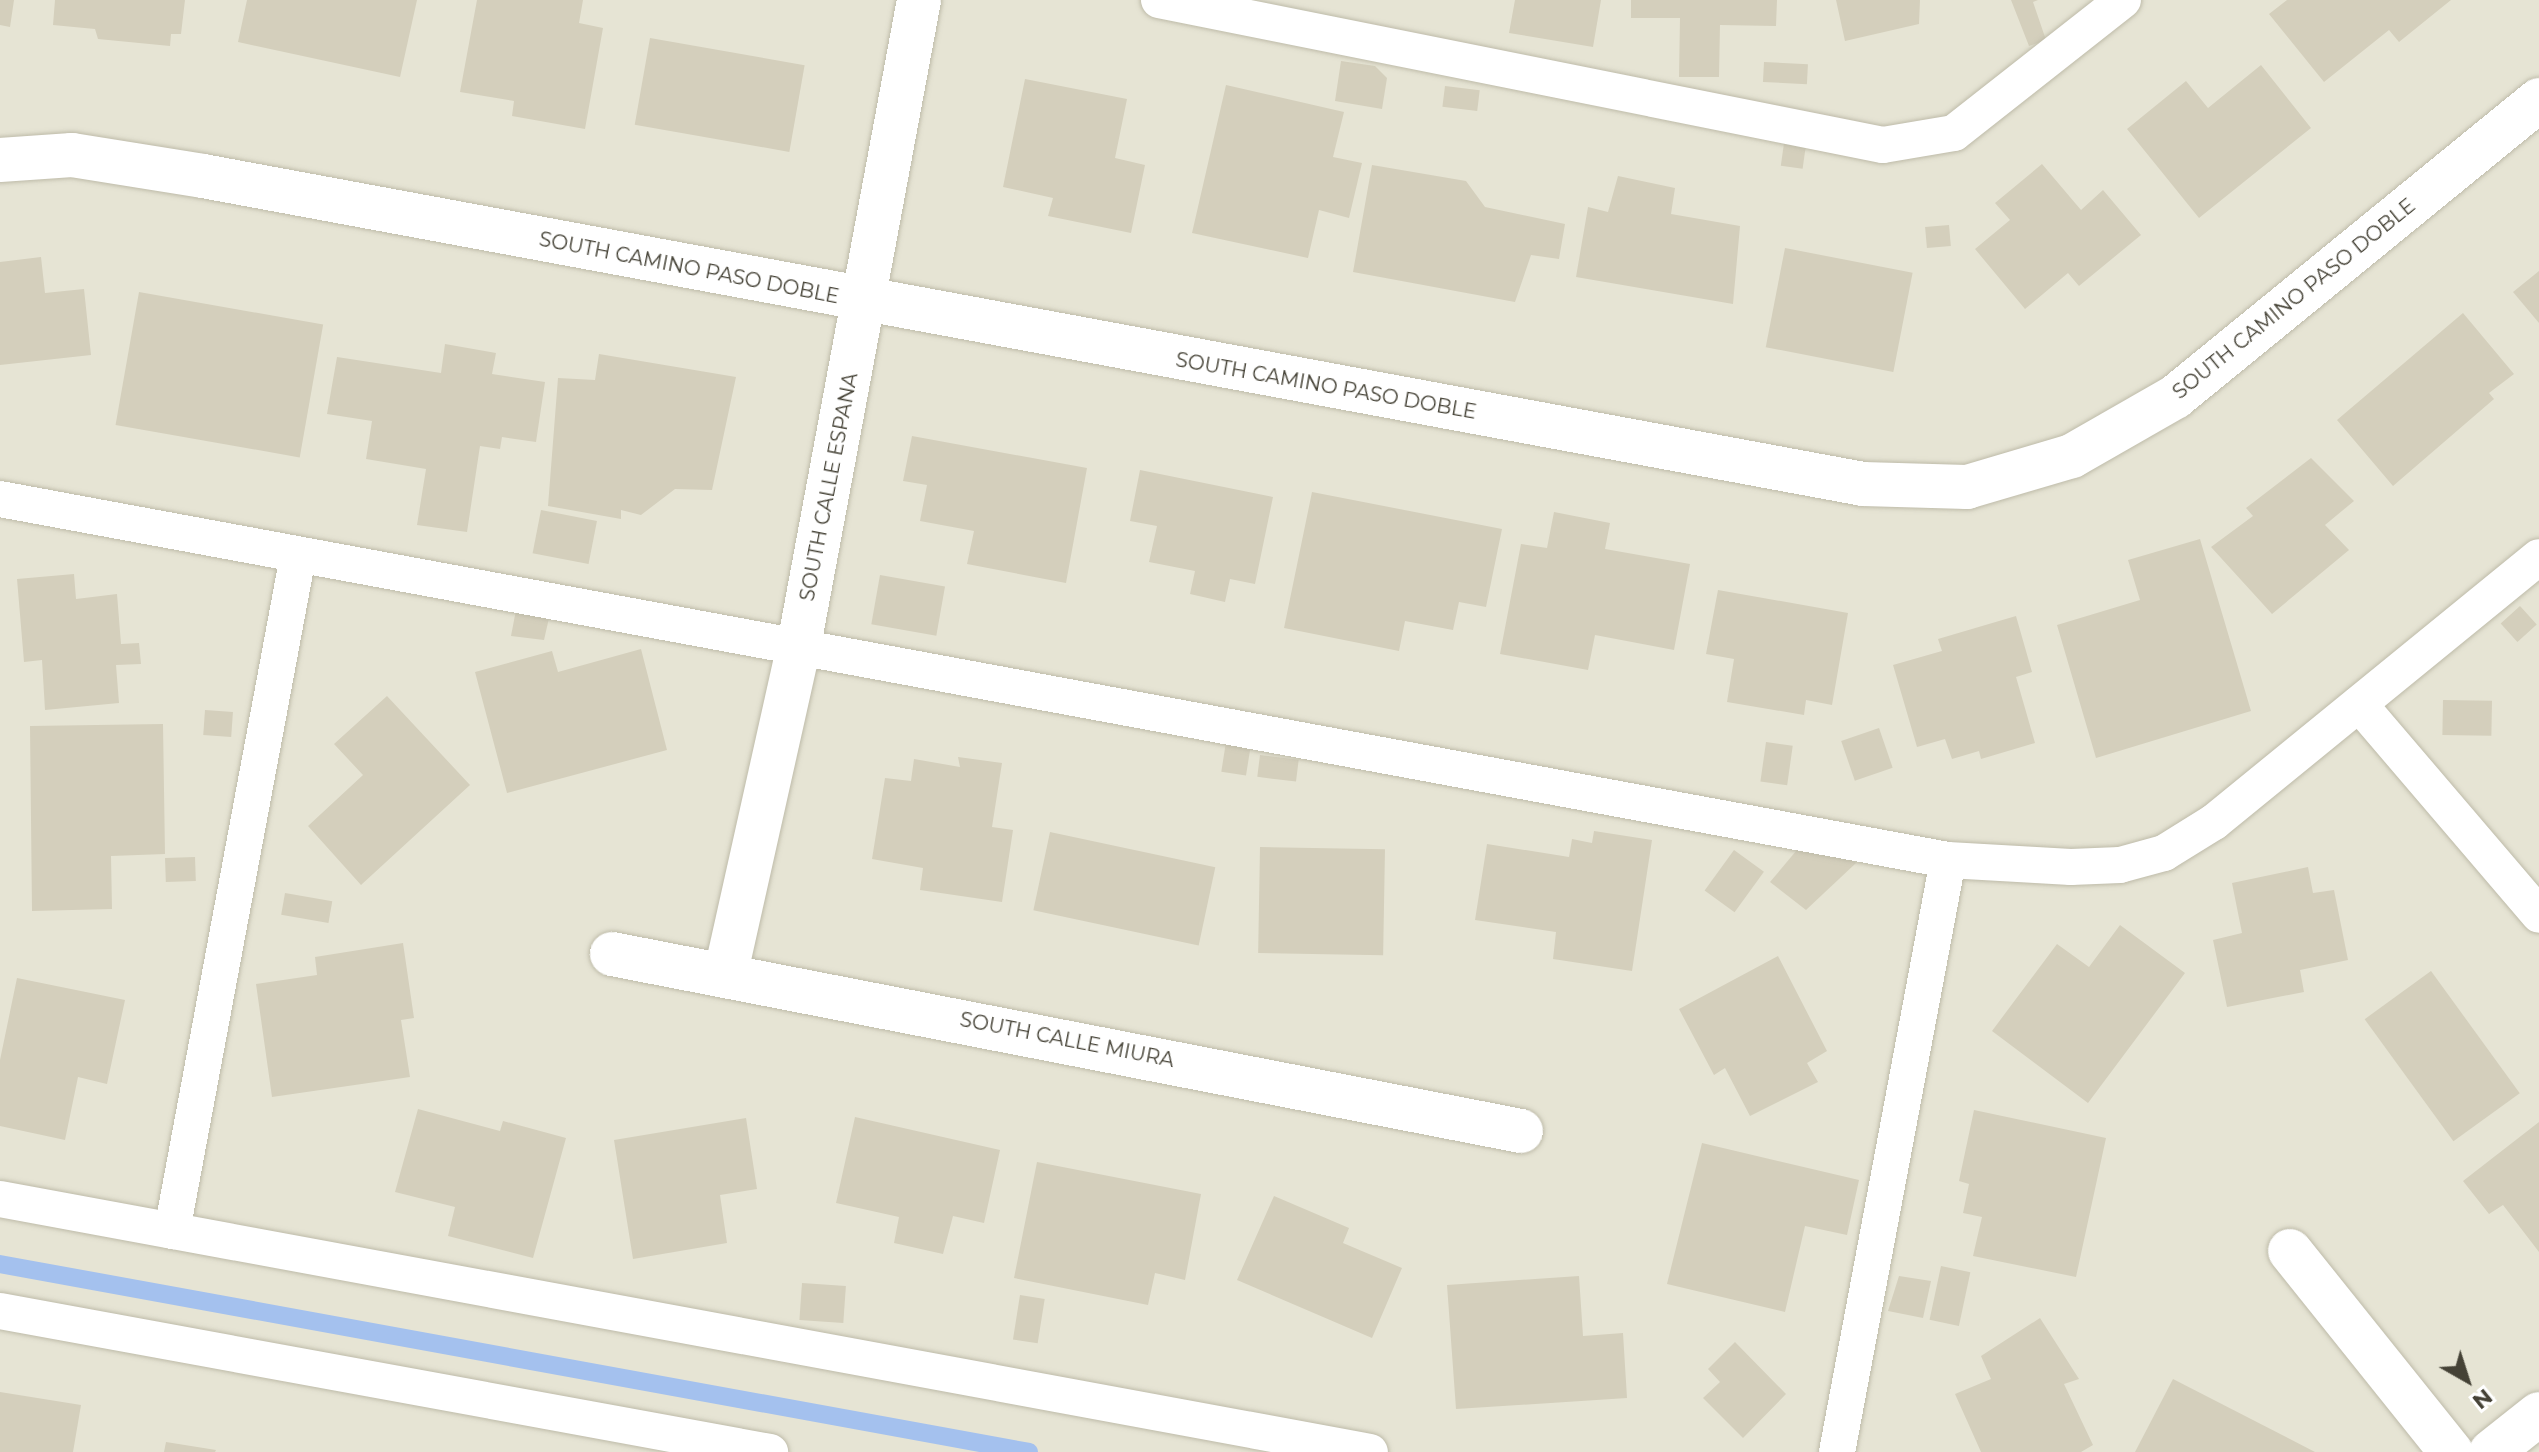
<!DOCTYPE html>
<html>
<head>
<meta charset="utf-8">
<style>
  body { margin:0 }
  #map { position:relative; width:2539px; height:1452px; overflow:hidden; background:#f3f1e6; font-family:Montserrat,sans-serif }
  div>[style] { position:absolute }
  .residential>* { inset:0; background:#e6e4d4; transform-origin:0 0 }
  .stream>* { height:18px; margin:-9px; padding:0 9px; transform-origin:9px; border-radius:9px; background:#a4c1ee }
  .building>* { inset:0; background:#d4cfbc; transform-origin:0 0 }
  .roads { filter:drop-shadow(0 0 2px #bebba9) drop-shadow(0 0 2px #bebba9) }
  .service>* { height:36px; margin:-18px; padding:0 18px; transform-origin:18px; border-radius:18px; background:#fff }
  .minor>* { height:44px; margin:-22px; padding:0 22px; transform-origin:22px; border-radius:22px; background:#fff }
  span { translate:-50% -50%; white-space:nowrap; text-align:center; line-height:1.15; -webkit-text-stroke:7px #fff; paint-order:stroke }
  .street-label { font-size:20px; color:#454236 }
  .north { position:absolute; left:2427px; top:1340px; width:80px; height:80px; -webkit-text-stroke:6px #fff; paint-order:stroke; rotate:141deg; font-size:22px; font-weight:700; line-height:32px; text-align:center; color:#454236 }
  .north::after { content:''; display:block; margin:auto; width:28px; height:36px; background:#454236; clip-path:polygon(50% 0,100% 100%,50% 72%,0 100%) }
</style>
</head>
<body>
<div id="map">
  <div class="residential">
    <i style="left:0;top:0;width:2539px;height:1452px"></i>
  </div>
  <div class="stream">
    <i style="left:0;top:1264px;width:1046px;rotate:10.35deg"></i>
  </div>
  <div class="building">
    <i style="clip-path:polygon(0 0,14px 0,10px 27px,0 25px)"></i>
    <i style="clip-path:polygon(55px 0,185px 0,181px 34px,171px 34px,170px 46px,98px 39px,95px 29px,53px 25px)"></i>
    <i style="clip-path:polygon(247px 0,417px 0,400px 77px,238px 42px)"></i>
    <i style="clip-path:polygon(477px 0,583px 0,579px 23px,603px 28px,585px 129px,512px 116px,514px 101px,460px 92px)"></i>
    <i style="clip-path:polygon(1515px 0,1601px 0,1593px 47px,1509px 33px)"></i>
    <i style="clip-path:polygon(1631px 0,1777px 0,1776px 26px,1720px 25px,1719px 77px,1679px 77px,1680px 18px,1631px 18px)"></i>
    <i style="clip-path:polygon(1836px 0,1920px 0,1919px 24px,1845px 41px)"></i>
    <i style="clip-path:polygon(2011px 0,2038px 0,2033px 2px,2046px 40px,2029px 46px)"></i>
    <i style="clip-path:polygon(2287px 0,2451px 0,2399px 42px,2389px 30px,2324px 82px,2269px 14px)"></i>
    <i style="left:650px;top:38px;width:157px;height:88px;rotate:10deg"></i>
    <i style="clip-path:polygon(1341px 61px,1375px 66px,1387px 78px,1382px 109px,1335px 101px)"></i>
    <i style="left:1764px;top:62px;width:44px;height:20px;rotate:3deg"></i>
    <i style="clip-path:polygon(2261px 65px,2311px 128px,2199px 218px,2127px 129px,2186px 81px,2208px 108px)"></i>
    <i style="clip-path:polygon(1025px 79px,1127px 99px,1115px 158px,1145px 165px,1131px 233px,1048px 216px,1053px 198px,1003px 187px)"></i>
    <i style="clip-path:polygon(1226px 85px,1344px 112px,1333px 157px,1362px 163px,1349px 218px,1319px 210px,1308px 258px,1192px 233px)"></i>
    <i style="left:1445px;top:86px;width:35px;height:21px;rotate:7deg"></i>
    <i style="left:1785px;top:136px;width:22px;height:30px;rotate:8deg"></i>
    <i style="clip-path:polygon(2042px 164px,2081px 210px,2103px 190px,2141px 235px,2079px 286px,2068px 273px,2025px 309px,1975px 249px,2010px 220px,1995px 203px)"></i>
    <i style="clip-path:polygon(1372px 165px,1466px 181px,1485px 207px,1565px 224px,1559px 259px,1531px 255px,1515px 302px,1353px 272px)"></i>
    <i style="clip-path:polygon(1618px 176px,1675px 188px,1671px 214px,1740px 226px,1733px 304px,1576px 277px,1588px 207px,1608px 212px)"></i>
    <i style="left:1949px;top:225px;width:21px;height:24px;rotate:85deg"></i>
    <i style="left:1785px;top:248px;width:130px;height:101px;rotate:11deg"></i>
    <i style="clip-path:polygon(41px 257px,45px 293px,84px 289px,91px 355px,0 365px,0 262px)"></i>
    <i style="clip-path:polygon(2539px 271px,2539px 323px,2513px 292px)"></i>
    <i style="left:139px;top:292px;width:187px;height:135px;rotate:10deg"></i>
    <i style="clip-path:polygon(2463px 313px,2514px 374px,2489px 393px,2494px 399px,2393px 486px,2337px 420px)"></i>
    <i style="clip-path:polygon(445px 344px,496px 353px,492px 374px,545px 382px,536px 442px,502px 437px,500px 449px,480px 446px,467px 532px,417px 525px,426px 469px,366px 459px,372px 421px,327px 414px,337px 357px,441px 373px)"></i>
    <i style="clip-path:polygon(599px 354px,736px 377px,712px 490px,675px 489px,641px 515px,621px 510px,621px 519px,548px 506px,558px 378px,595px 380px)"></i>
    <i style="clip-path:polygon(912px 436px,1087px 468px,1066px 583px,967px 564px,974px 531px,920px 521px,927px 485px,903px 481px)"></i>
    <i style="clip-path:polygon(2311px 458px,2354px 501px,2325px 525px,2349px 550px,2272px 614px,2211px 547px,2253px 516px,2246px 508px)"></i>
    <i style="clip-path:polygon(1140px 470px,1273px 497px,1255px 584px,1230px 579px,1225px 602px,1190px 594px,1195px 571px,1149px 562px,1157px 526px,1130px 521px)"></i>
    <i style="clip-path:polygon(1312px 492px,1502px 529px,1486px 607px,1459px 602px,1453px 630px,1405px 621px,1399px 651px,1284px 628px)"></i>
    <i style="left:541px;top:510px;width:57px;height:44px;rotate:11deg"></i>
    <i style="clip-path:polygon(1554px 512px,1610px 523px,1605px 549px,1690px 564px,1674px 650px,1595px 635px,1588px 670px,1500px 654px,1521px 544px,1547px 548px)"></i>
    <i style="clip-path:polygon(2200px 539px,2251px 711px,2096px 758px,2057px 625px,2140px 600px,2128px 560px)"></i>
    <i style="clip-path:polygon(74px 574px,76px 599px,117px 594px,121px 644px,139px 643px,141px 664px,116px 665px,119px 703px,45px 710px,42px 660px,24px 662px,17px 579px)"></i>
    <i style="left:880px;top:575px;width:66px;height:50px;rotate:10deg"></i>
    <i style="clip-path:polygon(1718px 590px,1848px 613px,1832px 705px,1806px 700px,1804px 715px,1727px 702px,1734px 659px,1706px 654px)"></i>
    <i style="left:2520px;top:606px;width:25px;height:26px;rotate:48deg"></i>
    <i style="clip-path:polygon(516px 610px,549px 618px,544px 640px,511px 636px)"></i>
    <i style="clip-path:polygon(2016px 616px,2032px 672px,2016px 677px,2035px 743px,1981px 759px,1979px 751px,1952px 759px,1945px 739px,1917px 747px,1893px 665px,1942px 651px,1938px 639px)"></i>
    <i style="clip-path:polygon(641px 649px,667px 750px,507px 793px,475px 672px,552px 651px,558px 672px)"></i>
    <i style="clip-path:polygon(387px 696px,470px 785px,361px 885px,308px 826px,363px 775px,334px 744px)"></i>
    <i style="left:2443px;top:700px;width:49px;height:35px;rotate:1deg"></i>
    <i style="left:205px;top:710px;width:28px;height:25px;rotate:4deg"></i>
    <i style="clip-path:polygon(163px 724px,165px 854px,111px 856px,112px 909px,32px 911px,30px 726px)"></i>
    <i style="left:1879px;top:728px;width:42px;height:40px;rotate:71deg"></i>
    <i style="left:1226px;top:742px;width:25px;height:30px;rotate:9deg"></i>
    <i style="left:1766px;top:742px;width:27px;height:40px;rotate:8deg"></i>
    <i style="left:1260px;top:755px;width:39px;height:22px;rotate:7deg"></i>
    <i style="clip-path:polygon(958px 757px,1002px 763px,992px 827px,1013px 830px,1002px 902px,920px 890px,923px 868px,872px 859px,885px 778px,911px 781px,914px 759px,960px 767px)"></i>
    <i style="clip-path:polygon(1594px 831px,1652px 840px,1632px 971px,1553px 959px,1556px 932px,1475px 920px,1487px 844px,1569px 857px,1572px 839px,1592px 843px)"></i>
    <i style="left:1050px;top:832px;width:169px;height:80px;rotate:12deg"></i>
    <i style="clip-path:polygon(1802px 844px,1840px 848px,1856px 863px,1806px 910px,1770px 882px)"></i>
    <i style="left:1260px;top:847px;width:125px;height:106px;rotate:1deg"></i>
    <i style="left:1734px;top:850px;width:37px;height:50px;rotate:36deg"></i>
    <i style="left:195px;top:857px;width:24px;height:30px;rotate:88deg"></i>
    <i style="clip-path:polygon(2308px 867px,2313px 893px,2334px 890px,2348px 960px,2300px 970px,2304px 992px,2227px 1007px,2213px 940px,2242px 933px,2232px 883px)"></i>
    <i style="left:285px;top:893px;width:48px;height:22px;rotate:10deg"></i>
    <i style="clip-path:polygon(2120px 925px,2185px 973px,2088px 1103px,1992px 1031px,2057px 944px,2089px 967px)"></i>
    <i style="clip-path:polygon(403px 943px,414px 1018px,401px 1020px,410px 1077px,272px 1097px,256px 984px,317px 975px,315px 957px)"></i>
    <i style="clip-path:polygon(1778px 956px,1827px 1051px,1807px 1063px,1818px 1082px,1750px 1116px,1725px 1068px,1714px 1075px,1679px 1009px)"></i>
    <i style="left:2431px;top:971px;width:151px;height:82px;rotate:54deg"></i>
    <i style="clip-path:polygon(17px 978px,125px 1000px,107px 1084px,78px 1077px,65px 1140px,0 1126px,0 1060px)"></i>
    <i style="clip-path:polygon(418px 1109px,500px 1131px,503px 1121px,566px 1138px,533px 1258px,448px 1236px,455px 1207px,395px 1192px)"></i>
    <i style="clip-path:polygon(1974px 1110px,2106px 1138px,2076px 1277px,1973px 1256px,1982px 1217px,1963px 1213px,1969px 1184px,1959px 1181px)"></i>
    <i style="clip-path:polygon(855px 1117px,1000px 1150px,984px 1223px,953px 1216px,943px 1254px,894px 1243px,899px 1217px,836px 1203px)"></i>
    <i style="clip-path:polygon(746px 1118px,757px 1189px,720px 1195px,727px 1243px,633px 1259px,614px 1140px)"></i>
    <i style="clip-path:polygon(2539px 1122px,2539px 1252px,2503px 1205px,2489px 1214px,2463px 1181px)"></i>
    <i style="clip-path:polygon(1702px 1143px,1859px 1180px,1847px 1235px,1805px 1226px,1785px 1312px,1667px 1284px)"></i>
    <i style="clip-path:polygon(1037px 1162px,1201px 1194px,1185px 1280px,1155px 1273px,1148px 1305px,1014px 1278px)"></i>
    <i style="clip-path:polygon(1274px 1196px,1349px 1228px,1343px 1243px,1402px 1268px,1372px 1338px,1237px 1280px)"></i>
    <i style="left:1941px;top:1266px;width:30px;height:55px;rotate:12deg"></i>
    <i style="clip-path:polygon(1579px 1276px,1583px 1336px,1623px 1333px,1627px 1398px,1456px 1409px,1447px 1285px)"></i>
    <i style="clip-path:polygon(1899px 1276px,1931px 1281px,1923px 1318px,1888px 1311px)"></i>
    <i style="left:802px;top:1283px;width:44px;height:37px;rotate:4deg"></i>
    <i style="left:1020px;top:1295px;width:25px;height:45px;rotate:9deg"></i>
    <i style="clip-path:polygon(2040px 1318px,2079px 1379px,2064px 1384px,2093px 1445px,2081px 1452px,1981px 1452px,1955px 1394px,1991px 1379px,1981px 1356px)"></i>
    <i style="clip-path:polygon(1735px 1342px,1786px 1394px,1743px 1438px,1703px 1398px,1720px 1382px,1708px 1369px)"></i>
    <i style="clip-path:polygon(2173px 1379px,2315px 1452px,2135px 1452px)"></i>
    <i style="clip-path:polygon(0 1392px,81px 1405px,73px 1452px,0 1452px)"></i>
    <i style="clip-path:polygon(166px 1442px,216px 1450px,215px 1452px,164px 1452px)"></i>
  </div>
  <div class="roads">
    <div class="service">
      <i style="left:1159px;top:0;width:738px;rotate:11.33deg"></i>
      <i style="left:1883px;top:145px;width:72px;rotate:-9.6deg"></i>
      <i style="left:1954px;top:133px;width:215px;rotate:-38.2deg"></i>
      <i style="left:0;top:499px;width:1981px;rotate:10.5deg"></i>
      <i style="left:1948px;top:860px;width:123px;rotate:3.3deg"></i>
      <i style="left:2071px;top:867px;width:49px;rotate:-2.3deg"></i>
      <i style="left:2120px;top:865px;width:46px;rotate:-15.3deg"></i>
      <i style="left:2164px;top:853px;width:59px;rotate:-31.8deg"></i>
      <i style="left:2214px;top:822px;width:419px;rotate:-39.2deg"></i>
      <i style="left:2359px;top:704px;width:277px;rotate:49.5deg"></i>
      <i style="left:0;top:1199px;width:1393px;rotate:10.46deg"></i>
      <i style="left:172px;top:1231px;width:687px;rotate:-79.43deg"></i>
      <i style="left:0;top:1311px;width:783px;rotate:10.38deg"></i>
      <i style="left:1837px;top:1452px;width:602px;rotate:-79.38deg"></i>
    </div>
    <div class="minor">
      <i style="left:0;top:160px;width:72px;rotate:-4deg"></i>
      <i style="left:72px;top:155px;width:133px;rotate:9.1deg"></i>
      <i style="left:203px;top:176px;width:1688px;rotate:10.51deg"></i>
      <i style="left:1863px;top:484px;width:104px;rotate:1.7deg"></i>
      <i style="left:1967px;top:487px;width:109px;rotate:-16.4deg"></i>
      <i style="left:2072px;top:456px;width:119px;rotate:-29.8deg"></i>
      <i style="left:2175px;top:397px;width:470px;rotate:-39.2deg"></i>
      <i style="left:612px;top:954px;width:926px;rotate:11.02deg"></i>
      <i style="left:726px;top:972px;width:335px;rotate:-77.4deg"></i>
      <i style="left:799px;top:645px;width:656px;rotate:-79.46deg"></i>
      <i style="left:2290px;top:1251px;width:258px;rotate:51.3deg"></i>
      <i style="left:2491px;top:1452px;width:61px;rotate:-38.4deg"></i>
    </div>
  </div>
  <div class="street-label">
    <span style="left:689px;top:268px;rotate:11deg">SOUTH CAMINO PASO DOBLE</span>
    <span style="left:2294px;top:299px;rotate:-39deg">SOUTH CAMINO PASO DOBLE</span>
    <span style="left:1326px;top:386px;rotate:10deg">SOUTH CAMINO PASO DOBLE</span>
    <span style="left:829px;top:487px;rotate:-79deg">SOUTH CALLE ESPANA</span>
    <span style="left:1067px;top:1040px;rotate:11deg">SOUTH CALLE MIURA</span>
  </div>
  <div class="north">N</div>
</div>
</body>
</html>
